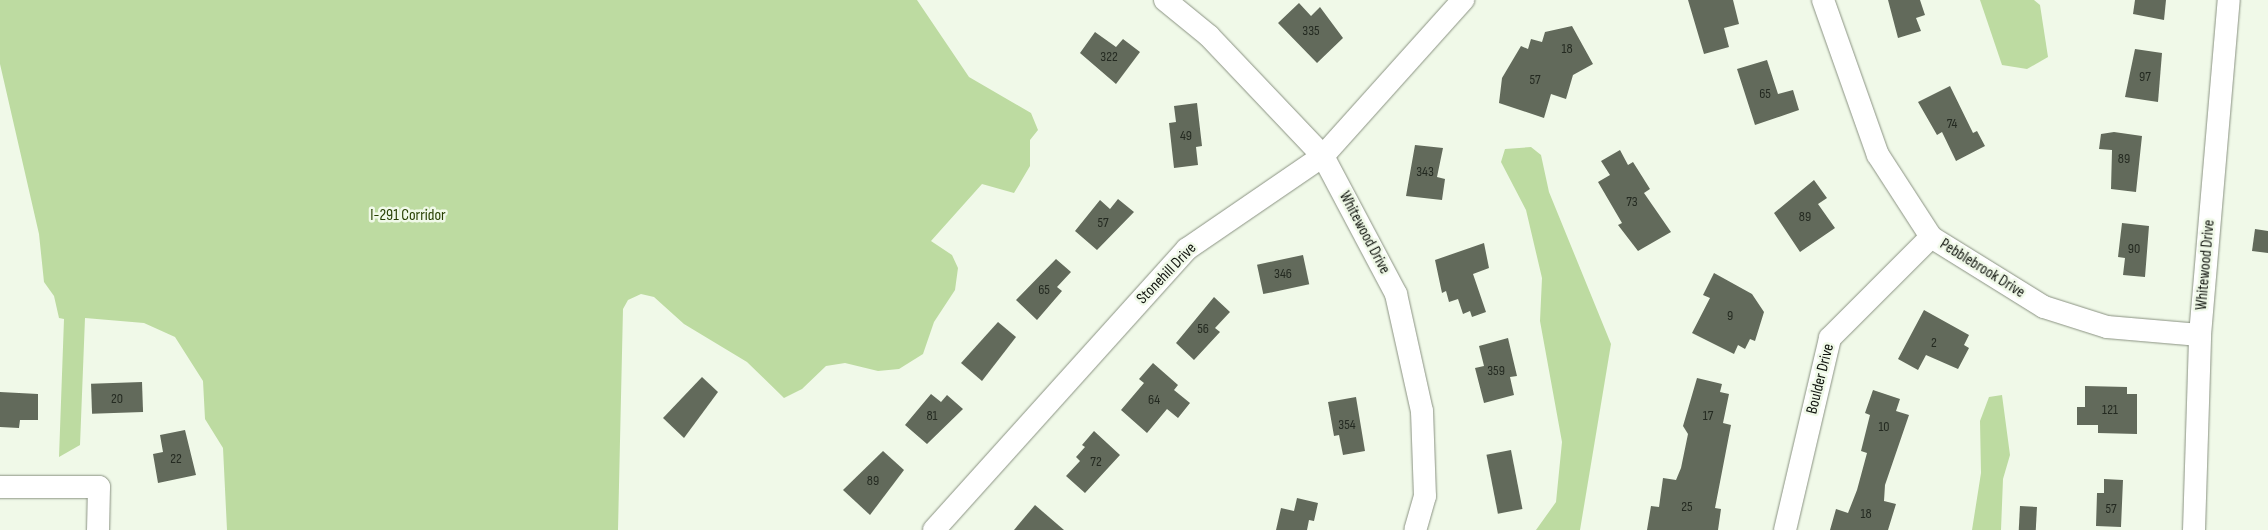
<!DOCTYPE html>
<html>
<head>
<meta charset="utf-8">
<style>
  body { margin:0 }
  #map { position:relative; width:2268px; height:530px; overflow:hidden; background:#f0f9e8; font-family:"Sofia Sans Condensed",sans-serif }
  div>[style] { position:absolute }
  .green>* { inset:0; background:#bddba1 }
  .building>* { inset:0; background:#626a5b; transform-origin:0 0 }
  .roads { filter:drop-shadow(0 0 1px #8a9282) drop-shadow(0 0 1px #8a9282) }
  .minor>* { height:22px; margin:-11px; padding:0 11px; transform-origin:11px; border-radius:11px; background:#fff }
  span { translate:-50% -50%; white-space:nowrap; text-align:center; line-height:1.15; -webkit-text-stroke:5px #f0f9e8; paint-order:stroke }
  .number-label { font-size:14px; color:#242a21 }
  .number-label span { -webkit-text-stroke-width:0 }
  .park-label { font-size:16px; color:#263f00 }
  .street-label { font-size:16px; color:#10140e }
</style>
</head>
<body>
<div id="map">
  <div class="green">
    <i style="clip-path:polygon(0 0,917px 0,969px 77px,1031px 113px,1038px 130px,1030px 140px,1030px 166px,1014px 193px,982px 184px,931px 241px,952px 255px,958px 268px,955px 290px,934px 322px,923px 354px,899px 369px,878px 371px,845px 363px,826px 366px,802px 389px,784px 398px,747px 362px,684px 324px,654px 297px,641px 294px,628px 300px,623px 309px,618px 530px,227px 530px,223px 448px,205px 419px,203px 381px,175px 337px,144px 323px,85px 318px,80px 445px,59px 457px,64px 319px,59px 318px,54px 296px,44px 282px,39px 234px,0 64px)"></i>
    <i style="clip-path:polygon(1980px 0,2034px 0,2040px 5px,2048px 57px,2027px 69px,2002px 65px)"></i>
    <i style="clip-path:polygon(1531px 147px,1541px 155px,1549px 192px,1611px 344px,1580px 530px,1536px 530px,1556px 502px,1562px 442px,1540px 321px,1542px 278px,1526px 210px,1501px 162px,1505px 149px)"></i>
    <i style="clip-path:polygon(2002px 395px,2010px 455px,2003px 479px,2001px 530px,1972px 530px,1981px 473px,1980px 421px,1989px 397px)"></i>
  </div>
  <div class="building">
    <i style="clip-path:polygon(1688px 0,1733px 0,1739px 24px,1724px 28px,1729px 47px,1704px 54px)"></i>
    <i style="clip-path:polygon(1888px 0,1920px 0,1925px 15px,1916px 18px,1921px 31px,1898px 38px)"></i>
    <i style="clip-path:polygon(2135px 0,2166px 0,2164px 20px,2133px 14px)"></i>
    <i style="clip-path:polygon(1299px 3px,1311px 16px,1320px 7px,1343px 38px,1317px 63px,1278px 23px)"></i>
    <i style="clip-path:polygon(1572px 26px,1593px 64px,1573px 75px,1566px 99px,1551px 94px,1544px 118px,1499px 103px,1502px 78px,1521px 46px,1528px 49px,1531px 39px,1542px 42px,1545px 32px)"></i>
    <i style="clip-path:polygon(1095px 32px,1116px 47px,1123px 39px,1140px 52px,1116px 84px,1080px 53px)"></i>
    <i style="clip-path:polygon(2135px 49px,2162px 53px,2158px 102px,2125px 97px)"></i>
    <i style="clip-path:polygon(1767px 60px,1778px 94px,1793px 90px,1799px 110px,1755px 125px,1737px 69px)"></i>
    <i style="clip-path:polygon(1950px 86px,1973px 133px,1977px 131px,1985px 146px,1956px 161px,1942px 132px,1937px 135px,1918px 102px)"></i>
    <i style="clip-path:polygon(1197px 103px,1202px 146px,1196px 147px,1198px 165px,1174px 168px,1169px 123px,1176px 122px,1174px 106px)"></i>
    <i style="clip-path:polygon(2114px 132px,2142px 136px,2136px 192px,2111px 189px,2112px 150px,2099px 149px,2101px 134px)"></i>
    <i style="clip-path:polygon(1415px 145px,1443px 148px,1437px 177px,1445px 179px,1442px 200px,1406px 196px)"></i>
    <i style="clip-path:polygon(1620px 150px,1628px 165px,1633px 162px,1650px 189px,1644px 193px,1671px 232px,1638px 251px,1618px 225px,1622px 223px,1598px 182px,1610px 175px,1601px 161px)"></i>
    <i style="clip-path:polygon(1814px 180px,1827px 198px,1818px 204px,1835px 228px,1800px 252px,1774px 213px)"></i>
    <i style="clip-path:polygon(1118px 199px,1134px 212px,1097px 250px,1075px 231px,1100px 200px,1110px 209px)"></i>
    <i style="clip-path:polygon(2122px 223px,2149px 226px,2145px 277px,2123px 275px,2125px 258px,2118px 257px)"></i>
    <i style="clip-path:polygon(2255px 229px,2268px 231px,2268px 253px,2252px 251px)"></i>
    <i style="clip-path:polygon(1484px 243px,1489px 268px,1473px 274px,1486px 312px,1472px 317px,1470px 311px,1463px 314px,1458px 299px,1449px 302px,1446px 291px,1442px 293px,1435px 260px)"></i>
    <i style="left:1303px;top:255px;width:30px;height:47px;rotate:78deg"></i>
    <i style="clip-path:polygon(1056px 259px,1071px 272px,1057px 287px,1062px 291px,1037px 320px,1016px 300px)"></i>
    <i style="clip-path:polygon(1714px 273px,1752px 294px,1764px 312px,1755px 341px,1750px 339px,1745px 349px,1738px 345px,1734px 354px,1692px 333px,1710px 298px,1703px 295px)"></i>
    <i style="clip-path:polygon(1214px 297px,1230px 312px,1215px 328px,1220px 332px,1194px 360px,1176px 343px)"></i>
    <i style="clip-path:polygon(1924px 310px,1969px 335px,1964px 345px,1969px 348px,1958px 369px,1926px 355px,1918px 370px,1898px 359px)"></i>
    <i style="clip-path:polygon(998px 322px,1016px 337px,982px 381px,961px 363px)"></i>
    <i style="clip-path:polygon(1508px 338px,1517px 376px,1510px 377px,1514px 395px,1484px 403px,1475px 368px,1484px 366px,1479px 346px)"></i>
    <i style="clip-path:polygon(1153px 363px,1178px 385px,1174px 390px,1190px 403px,1178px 418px,1167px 409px,1147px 433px,1121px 410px,1144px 383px,1139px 379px)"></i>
    <i style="clip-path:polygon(702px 377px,718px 392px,684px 438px,663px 418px)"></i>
    <i style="clip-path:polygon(1697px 378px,1722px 384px,1720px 392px,1729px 394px,1723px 423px,1731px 425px,1715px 508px,1721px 509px,1718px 530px,1647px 530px,1651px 506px,1659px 507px,1663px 478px,1676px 480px,1681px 468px,1688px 434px,1683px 426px)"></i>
    <i style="left:142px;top:382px;width:30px;height:51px;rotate:88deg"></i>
    <i style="clip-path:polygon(2085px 386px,2127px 387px,2127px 394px,2137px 394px,2137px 434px,2098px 433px,2098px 425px,2077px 425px,2077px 407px,2085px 407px)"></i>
    <i style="clip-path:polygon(1873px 390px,1900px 399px,1896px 411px,1909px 415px,1885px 485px,1884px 501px,1896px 504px,1888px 530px,1830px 530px,1836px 509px,1848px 513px,1857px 490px,1867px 453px,1861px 451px,1870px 415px,1865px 413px)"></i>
    <i style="clip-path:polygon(0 392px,38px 394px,38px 420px,20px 420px,19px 428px,0 427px)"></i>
    <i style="clip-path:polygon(931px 394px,941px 402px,947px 395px,963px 409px,927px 444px,905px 425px)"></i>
    <i style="clip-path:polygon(1356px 397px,1365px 451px,1343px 455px,1339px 435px,1334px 436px,1328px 402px)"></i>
    <i style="clip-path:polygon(185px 430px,196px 475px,158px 483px,153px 454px,163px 452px,160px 435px)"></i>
    <i style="clip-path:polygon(1094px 431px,1120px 455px,1085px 493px,1066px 476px,1080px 461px,1076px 457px,1085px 447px,1082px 445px)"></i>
    <i style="left:1511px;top:450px;width:60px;height:25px;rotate:79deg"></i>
    <i style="clip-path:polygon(883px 451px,904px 470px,870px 515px,843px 490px)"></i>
    <i style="clip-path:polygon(2104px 479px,2123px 480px,2121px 527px,2096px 526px,2097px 493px,2104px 493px)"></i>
    <i style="clip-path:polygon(1297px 498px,1318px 503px,1314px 521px,1309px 520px,1307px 530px,1276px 530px,1281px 508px,1294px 511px)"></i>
    <i style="clip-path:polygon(1035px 505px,1064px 530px,1014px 530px)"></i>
    <i style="left:2020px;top:506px;width:17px;height:24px;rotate:3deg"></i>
  </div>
  <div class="roads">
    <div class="minor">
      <i style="left:1165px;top:0;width:57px;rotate:39.3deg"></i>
      <i style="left:1209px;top:36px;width:166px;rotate:46.5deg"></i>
      <i style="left:1323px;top:156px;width:156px;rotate:62.1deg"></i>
      <i style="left:1396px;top:294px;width:120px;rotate:77.5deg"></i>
      <i style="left:1422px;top:411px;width:85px;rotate:88deg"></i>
      <i style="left:1425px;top:496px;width:35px;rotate:106deg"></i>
      <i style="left:1823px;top:0;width:164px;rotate:70.5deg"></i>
      <i style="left:1878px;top:155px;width:98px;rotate:57.1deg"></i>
      <i style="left:1931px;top:237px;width:133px;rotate:31.8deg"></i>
      <i style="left:2044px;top:307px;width:66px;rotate:17.6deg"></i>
      <i style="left:2107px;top:327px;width:93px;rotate:4.9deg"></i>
      <i style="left:0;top:487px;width:99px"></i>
      <i style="left:99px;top:487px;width:43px;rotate:91.3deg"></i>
      <i style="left:934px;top:530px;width:378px;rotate:-48deg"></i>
      <i style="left:1187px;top:249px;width:165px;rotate:-34.4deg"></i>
      <i style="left:1323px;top:156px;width:210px;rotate:-48.1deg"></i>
      <i style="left:1785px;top:530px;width:197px;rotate:-76.8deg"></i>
      <i style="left:1830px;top:338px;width:143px;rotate:-45deg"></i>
      <i style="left:2194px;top:530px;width:195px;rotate:-88.2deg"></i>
      <i style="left:2200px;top:335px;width:336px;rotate:-85.1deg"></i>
    </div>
  </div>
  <div class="number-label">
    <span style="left:1311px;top:31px">335</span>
    <span style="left:1567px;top:49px">18</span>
    <span style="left:1109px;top:57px">322</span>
    <span style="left:2145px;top:77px">97</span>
    <span style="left:1535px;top:80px">57</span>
    <span style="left:1765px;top:94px">65</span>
    <span style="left:1952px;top:124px">74</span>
    <span style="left:1186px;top:136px">49</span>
    <span style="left:2124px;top:159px">89</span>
    <span style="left:1425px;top:172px">343</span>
    <span style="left:1632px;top:202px">73</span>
    <span style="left:1805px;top:217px">89</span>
    <span style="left:1103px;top:223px">57</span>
    <span style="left:2134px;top:249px">90</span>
    <span style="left:1283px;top:274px">346</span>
    <span style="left:1044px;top:290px">65</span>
    <span style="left:1730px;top:316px">9</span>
    <span style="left:1203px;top:329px">56</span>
    <span style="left:1934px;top:343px">2</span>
    <span style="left:1496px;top:371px">359</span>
    <span style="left:117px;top:399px">20</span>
    <span style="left:1154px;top:400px">64</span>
    <span style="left:2110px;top:410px">121</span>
    <span style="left:932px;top:416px">81</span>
    <span style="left:1708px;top:416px">17</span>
    <span style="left:1347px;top:425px">354</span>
    <span style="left:1884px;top:427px">10</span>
    <span style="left:176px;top:459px">22</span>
    <span style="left:1096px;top:462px">72</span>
    <span style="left:873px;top:481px">89</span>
    <span style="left:1687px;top:507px">25</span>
    <span style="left:2111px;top:509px">57</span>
    <span style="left:1866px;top:514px">18</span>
  </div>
  <div class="park-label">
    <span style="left:408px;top:216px">I-291 Corridor</span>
  </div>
  <div class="street-label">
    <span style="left:1364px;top:233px;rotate:62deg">Whitewood Drive</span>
    <span style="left:2206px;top:265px;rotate:-85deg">Whitewood Drive</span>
    <span style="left:1982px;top:269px;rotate:32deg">Pebblebrook Drive</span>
    <span style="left:1167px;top:274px;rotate:-46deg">Stonehill Drive</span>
    <span style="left:1821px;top:379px;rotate:-76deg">Boulder Drive</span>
  </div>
</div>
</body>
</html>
